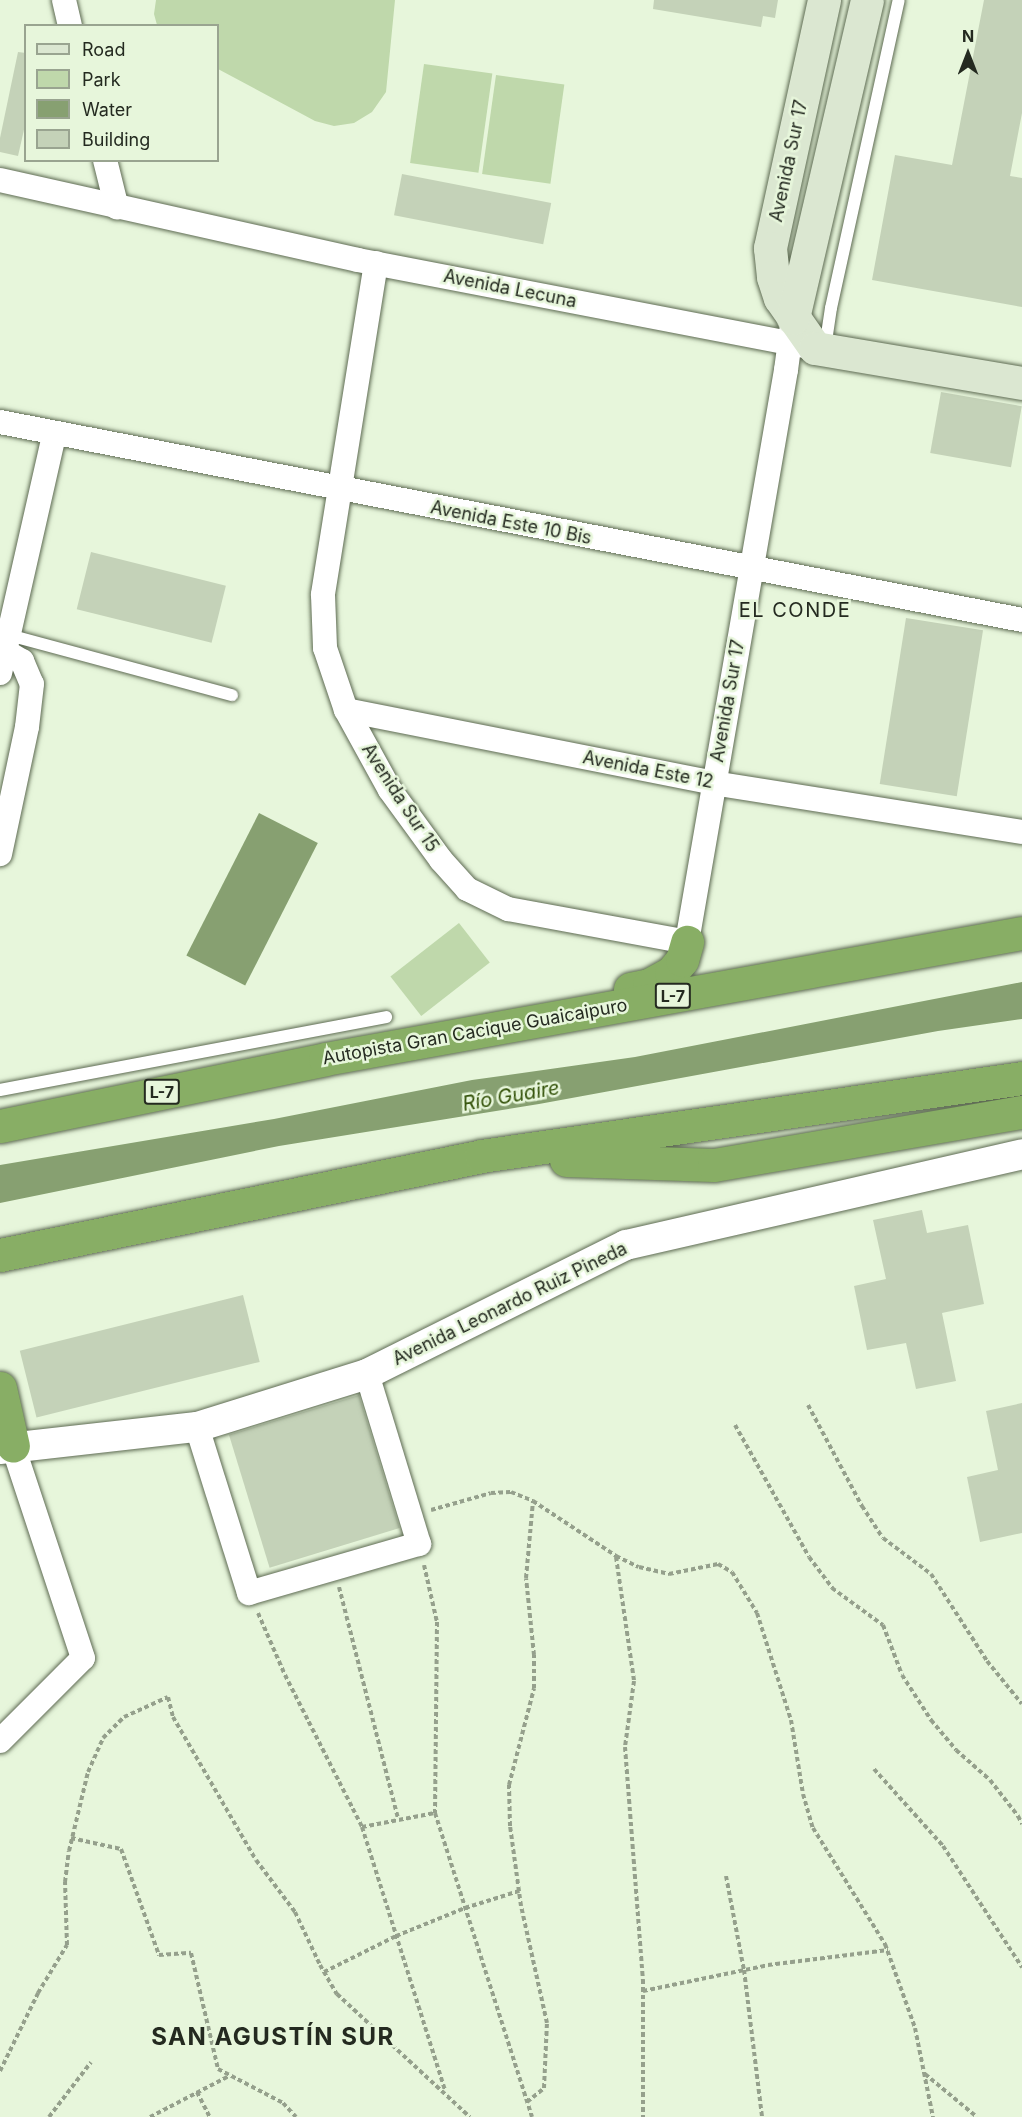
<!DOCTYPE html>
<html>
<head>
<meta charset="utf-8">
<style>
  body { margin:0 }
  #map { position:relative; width:1022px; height:2117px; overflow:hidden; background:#e7f6db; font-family:Inter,sans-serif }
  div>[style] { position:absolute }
  .green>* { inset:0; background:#bfd8ab; transform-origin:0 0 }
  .water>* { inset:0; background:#87a071; transform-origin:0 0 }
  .building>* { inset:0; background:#c4d2b8; transform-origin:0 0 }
  .path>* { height:4px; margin-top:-2px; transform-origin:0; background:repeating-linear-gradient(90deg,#95a08c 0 4.5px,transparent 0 7.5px) }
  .roads { filter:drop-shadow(0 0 2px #5e6b53) drop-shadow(0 0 2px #5e6b53) }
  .service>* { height:12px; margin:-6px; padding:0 6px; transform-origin:6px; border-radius:6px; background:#fff }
  .minor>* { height:24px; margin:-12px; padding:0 12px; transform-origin:12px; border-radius:12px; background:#fff }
  .tertiary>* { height:30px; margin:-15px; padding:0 15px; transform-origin:15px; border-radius:15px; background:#fff }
  .secondary>* { height:33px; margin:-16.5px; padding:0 16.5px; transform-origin:16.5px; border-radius:16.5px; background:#dbe7d1 }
  .motorway>* { height:33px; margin:-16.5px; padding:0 16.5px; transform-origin:16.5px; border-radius:16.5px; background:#88ae65 }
  span { translate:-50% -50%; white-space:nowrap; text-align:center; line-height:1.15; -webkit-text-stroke:5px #e7f6db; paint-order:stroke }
  .shield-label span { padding:2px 4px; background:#e7f6db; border:2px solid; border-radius:4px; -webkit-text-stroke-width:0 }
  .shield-label { font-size:16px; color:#242a20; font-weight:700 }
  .street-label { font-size:18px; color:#242a20 }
  .neighbourhood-label { font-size:20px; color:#242a20; letter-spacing:1.5px }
  .water-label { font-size:20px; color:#335209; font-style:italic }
  .district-label { font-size:24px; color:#242a20; font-weight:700; letter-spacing:1.5px }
  .legend { position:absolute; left:24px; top:24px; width:195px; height:138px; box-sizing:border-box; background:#e7f6db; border:2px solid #99a490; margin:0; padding:8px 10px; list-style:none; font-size:18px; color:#242a20 }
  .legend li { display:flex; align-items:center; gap:12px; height:30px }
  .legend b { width:30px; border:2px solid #99a490 }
  .north { position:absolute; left:938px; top:24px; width:60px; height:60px; -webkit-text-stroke:4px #e7f6db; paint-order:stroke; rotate:0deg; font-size:16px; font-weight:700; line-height:24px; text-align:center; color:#242a20 }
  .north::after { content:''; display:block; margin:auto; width:21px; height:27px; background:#242a20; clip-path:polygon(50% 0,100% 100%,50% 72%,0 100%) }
</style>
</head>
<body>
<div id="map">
  <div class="green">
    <i style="clip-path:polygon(156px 0,395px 0,386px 92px,372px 112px,354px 123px,334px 126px,315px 121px,218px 69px,218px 26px,157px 25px,154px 14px)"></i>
    <i style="left:424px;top:64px;width:69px;height:100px;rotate:8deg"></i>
    <i style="left:496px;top:75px;width:69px;height:100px;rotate:8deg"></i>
    <i style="left:459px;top:923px;width:50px;height:87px;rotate:52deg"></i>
  </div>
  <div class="water">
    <i style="left:259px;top:813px;width:66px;height:160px;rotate:27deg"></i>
    <i style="clip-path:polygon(1022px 982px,1022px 1019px,938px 1031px,539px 1104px,279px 1146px,0 1203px,0 1165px,274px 1119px,472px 1080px,635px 1057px)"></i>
  </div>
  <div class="building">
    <i style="clip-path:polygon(654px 0,778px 0,775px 18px,763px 16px,761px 27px,653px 9px)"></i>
    <i style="clip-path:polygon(984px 0,1022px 0,1022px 113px,1010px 176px,1022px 178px,1022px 307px,872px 280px,895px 155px,952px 165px)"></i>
    <i style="clip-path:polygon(18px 52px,26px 53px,26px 121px,18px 156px,0 152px,0 138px)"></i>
    <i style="left:402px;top:174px;width:152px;height:42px;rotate:11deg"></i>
    <i style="left:941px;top:392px;width:82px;height:62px;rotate:10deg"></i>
    <i style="left:91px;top:552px;width:139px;height:59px;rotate:14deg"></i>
    <i style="left:906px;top:618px;width:78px;height:168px;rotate:9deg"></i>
    <i style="clip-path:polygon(922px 1210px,927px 1233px,968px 1225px,984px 1304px,942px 1313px,956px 1381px,916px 1389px,906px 1343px,867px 1350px,854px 1286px,886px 1279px,873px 1220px)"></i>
    <i style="left:243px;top:1295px;width:69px;height:230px;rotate:76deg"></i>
    <i style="left:359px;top:1395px;width:139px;height:136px;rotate:73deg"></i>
    <i style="clip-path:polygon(1022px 1403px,1022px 1533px,980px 1542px,967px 1477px,998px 1470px,986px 1411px)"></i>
  </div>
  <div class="path">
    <i style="left:808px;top:1405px;width:115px;rotate:61.9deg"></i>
    <i style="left:862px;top:1506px;width:38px;rotate:57deg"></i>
    <i style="left:883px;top:1538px;width:60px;rotate:36.9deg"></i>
    <i style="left:931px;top:1574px;width:103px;rotate:57.2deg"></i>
    <i style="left:987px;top:1661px;width:55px;rotate:50.9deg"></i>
    <i style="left:735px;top:1425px;width:151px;rotate:60.7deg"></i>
    <i style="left:809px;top:1557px;width:39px;rotate:53deg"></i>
    <i style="left:832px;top:1588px;width:63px;rotate:36deg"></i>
    <i style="left:883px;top:1625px;width:53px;rotate:69.2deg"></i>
    <i style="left:902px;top:1675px;width:54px;rotate:57.2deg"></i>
    <i style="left:931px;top:1720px;width:39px;rotate:50deg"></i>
    <i style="left:956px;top:1750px;width:45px;rotate:41.4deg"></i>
    <i style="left:990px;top:1780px;width:46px;rotate:52.1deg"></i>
    <i style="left:1018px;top:1816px;width:9px;rotate:63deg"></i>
    <i style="left:431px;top:1510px;width:62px;rotate:-15.8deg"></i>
    <i style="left:491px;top:1493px;width:20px;rotate:-3deg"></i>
    <i style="left:511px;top:1492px;width:24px;rotate:22deg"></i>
    <i style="left:533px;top:1501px;width:100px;rotate:33.5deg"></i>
    <i style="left:616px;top:1556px;width:25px;rotate:26deg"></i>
    <i style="left:639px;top:1567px;width:31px;rotate:13deg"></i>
    <i style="left:669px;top:1574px;width:50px;rotate:-11.5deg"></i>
    <i style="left:718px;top:1564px;width:16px;rotate:30deg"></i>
    <i style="left:732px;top:1572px;width:48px;rotate:58.6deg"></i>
    <i style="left:757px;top:1613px;width:112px;rotate:72.4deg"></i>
    <i style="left:791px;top:1720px;width:75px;rotate:80.8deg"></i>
    <i style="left:803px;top:1794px;width:35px;rotate:74deg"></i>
    <i style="left:813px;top:1828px;width:137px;rotate:58.2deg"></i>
    <i style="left:885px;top:1944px;width:89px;rotate:70.3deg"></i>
    <i style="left:915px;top:2028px;width:91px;rotate:78.6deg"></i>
    <i style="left:616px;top:1557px;width:125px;rotate:81.7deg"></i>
    <i style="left:634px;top:1681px;width:67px;rotate:97.8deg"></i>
    <i style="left:625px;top:1747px;width:234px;rotate:85.6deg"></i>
    <i style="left:643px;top:1980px;width:137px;rotate:90deg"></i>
    <i style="left:424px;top:1565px;width:58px;rotate:77.2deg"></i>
    <i style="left:437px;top:1622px;width:191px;rotate:90.6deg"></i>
    <i style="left:435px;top:1813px;width:319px;rotate:72.3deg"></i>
    <i style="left:339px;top:1587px;width:239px;rotate:75.7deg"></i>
    <i style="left:258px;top:1613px;width:68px;rotate:66.5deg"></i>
    <i style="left:285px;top:1675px;width:170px;rotate:63.1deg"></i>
    <i style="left:362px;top:1827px;width:277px;rotate:72.5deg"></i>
    <i style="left:874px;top:1769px;width:103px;rotate:48.1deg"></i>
    <i style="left:943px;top:1846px;width:145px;rotate:56.9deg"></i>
    <i style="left:362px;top:1827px;width:74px;rotate:-10.9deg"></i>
    <i style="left:71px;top:1838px;width:51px;rotate:12.4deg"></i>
    <i style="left:121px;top:1849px;width:113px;rotate:70.3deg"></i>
    <i style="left:159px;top:1955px;width:32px;rotate:-4deg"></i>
    <i style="left:191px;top:1953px;width:119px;rotate:76.9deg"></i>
    <i style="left:218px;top:2069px;width:73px;rotate:27.6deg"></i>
    <i style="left:283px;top:2103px;width:19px;rotate:47deg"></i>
    <i style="left:726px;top:1876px;width:96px;rotate:79.2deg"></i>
    <i style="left:744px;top:1970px;width:148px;rotate:83deg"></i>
    <i style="left:324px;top:1972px;width:80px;rotate:-26.6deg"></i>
    <i style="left:396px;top:1936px;width:74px;rotate:-22.1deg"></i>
    <i style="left:465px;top:1908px;width:57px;rotate:-17.5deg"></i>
    <i style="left:643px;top:1991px;width:128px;rotate:-11.7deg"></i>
    <i style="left:768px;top:1965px;width:121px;rotate:-7.1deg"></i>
    <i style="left:0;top:2071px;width:87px;rotate:-64deg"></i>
    <i style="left:38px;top:1993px;width:56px;rotate:-58.9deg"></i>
    <i style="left:67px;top:1945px;width:63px;rotate:-91.8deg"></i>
    <i style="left:65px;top:1882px;width:31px;rotate:-83deg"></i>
    <i style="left:69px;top:1851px;width:81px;rotate:-76.5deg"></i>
    <i style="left:88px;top:1772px;width:37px;rotate:-66deg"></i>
    <i style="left:103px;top:1738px;width:30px;rotate:-45deg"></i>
    <i style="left:124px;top:1717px;width:48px;rotate:-24.4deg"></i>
    <i style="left:168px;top:1697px;width:21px;rotate:76deg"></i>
    <i style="left:173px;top:1717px;width:165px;rotate:59.9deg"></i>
    <i style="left:256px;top:1860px;width:65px;rotate:53.1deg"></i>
    <i style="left:295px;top:1912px;width:59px;rotate:64.7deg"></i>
    <i style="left:320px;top:1965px;width:34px;rotate:60deg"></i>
    <i style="left:337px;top:1994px;width:181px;rotate:42.8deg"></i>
    <i style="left:925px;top:2074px;width:67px;rotate:39.6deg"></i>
    <i style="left:197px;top:2092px;width:28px;rotate:63deg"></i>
    <i style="left:527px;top:2102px;width:22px;rotate:-39deg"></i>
    <i style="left:544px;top:2088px;width:65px;rotate:-87.4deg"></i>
    <i style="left:547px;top:2023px;width:120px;rotate:-102.5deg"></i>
    <i style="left:521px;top:1906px;width:81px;rotate:-97.8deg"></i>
    <i style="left:510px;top:1826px;width:41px;rotate:-91.4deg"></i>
    <i style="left:509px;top:1785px;width:100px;rotate:-75.5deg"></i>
    <i style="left:534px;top:1688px;width:33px;rotate:-90deg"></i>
    <i style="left:534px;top:1655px;width:77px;rotate:-95.9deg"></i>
    <i style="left:526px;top:1578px;width:77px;rotate:-84.8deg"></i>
    <i style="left:49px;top:2117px;width:69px;rotate:-52.6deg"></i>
    <i style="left:150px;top:2117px;width:89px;rotate:-27.4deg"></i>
  </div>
  <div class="roads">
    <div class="service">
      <i style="left:825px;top:348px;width:40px;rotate:-81.5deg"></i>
      <i style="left:831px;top:308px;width:315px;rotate:-77.6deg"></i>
      <i style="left:9px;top:635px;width:231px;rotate:15.1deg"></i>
      <i style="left:0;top:1090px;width:393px;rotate:-10.7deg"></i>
    </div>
    <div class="minor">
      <i style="left:64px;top:0;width:27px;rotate:77deg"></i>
      <i style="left:105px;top:160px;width:49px;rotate:76deg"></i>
      <i style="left:0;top:180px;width:367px;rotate:12.6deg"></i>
      <i style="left:358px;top:260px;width:456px;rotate:10.9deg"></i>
      <i style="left:376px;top:263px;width:336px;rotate:99.1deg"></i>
      <i style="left:323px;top:595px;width:53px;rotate:87.8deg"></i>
      <i style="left:325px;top:648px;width:65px;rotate:71.3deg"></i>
      <i style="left:346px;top:710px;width:91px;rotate:61.2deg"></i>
      <i style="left:390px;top:790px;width:87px;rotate:53.9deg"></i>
      <i style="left:441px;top:860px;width:39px;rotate:48deg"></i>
      <i style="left:467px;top:889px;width:46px;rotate:26deg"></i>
      <i style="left:508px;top:909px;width:182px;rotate:10.4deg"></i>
      <i style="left:687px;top:942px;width:581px;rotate:-80.18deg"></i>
      <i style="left:786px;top:370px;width:52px;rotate:-82.3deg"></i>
      <i style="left:0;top:422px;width:1041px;rotate:10.96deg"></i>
      <i style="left:0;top:648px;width:26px;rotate:31deg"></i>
      <i style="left:22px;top:661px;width:25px;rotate:67deg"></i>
      <i style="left:32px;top:684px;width:43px;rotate:96.6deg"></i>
      <i style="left:27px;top:727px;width:130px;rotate:102deg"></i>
      <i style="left:0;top:673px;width:244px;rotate:-77.2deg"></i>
      <i style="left:346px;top:710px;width:374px;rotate:11.2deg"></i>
      <i style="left:713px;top:783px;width:313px;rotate:9deg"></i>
      <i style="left:197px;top:1427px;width:174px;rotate:72.6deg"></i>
      <i style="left:249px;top:1593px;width:177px;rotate:-16.1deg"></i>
      <i style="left:419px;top:1544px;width:178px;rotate:-107deg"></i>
      <i style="left:0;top:1741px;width:117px;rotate:-45deg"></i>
      <i style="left:83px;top:1658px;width:223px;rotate:-108.3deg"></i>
    </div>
    <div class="tertiary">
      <i style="left:0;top:1449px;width:198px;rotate:-6.4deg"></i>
      <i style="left:197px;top:1427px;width:178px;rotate:-17.3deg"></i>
      <i style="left:367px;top:1374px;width:289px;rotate:-26.5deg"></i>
      <i style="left:626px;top:1245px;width:406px;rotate:-12.9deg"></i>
    </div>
    <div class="secondary">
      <i style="left:824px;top:0;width:254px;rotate:102.3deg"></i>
      <i style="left:770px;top:248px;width:29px;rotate:84deg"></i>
      <i style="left:773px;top:277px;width:22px;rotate:72deg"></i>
      <i style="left:780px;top:298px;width:61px;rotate:55deg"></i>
      <i style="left:815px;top:348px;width:210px;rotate:9.6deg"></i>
      <i style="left:793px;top:318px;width:326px;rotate:-76.9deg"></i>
    </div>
    <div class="motorway">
      <i style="left:630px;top:989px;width:19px;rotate:-12deg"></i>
      <i style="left:649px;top:985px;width:25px;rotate:-29deg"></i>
      <i style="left:671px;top:973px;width:17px;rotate:-50deg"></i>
      <i style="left:682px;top:960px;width:19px;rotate:-74deg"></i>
      <i style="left:0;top:1126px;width:332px;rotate:-11.6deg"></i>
      <i style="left:325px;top:1059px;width:708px;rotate:-10.25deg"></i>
      <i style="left:566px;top:1160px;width:148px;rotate:1.9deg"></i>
      <i style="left:714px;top:1165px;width:313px;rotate:-9.8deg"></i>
      <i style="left:0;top:1255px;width:491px;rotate:-11.6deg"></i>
      <i style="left:481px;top:1156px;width:547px;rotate:-8.2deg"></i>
      <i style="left:0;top:1388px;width:59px;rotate:77.4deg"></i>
    </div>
  </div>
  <div class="shield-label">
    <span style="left:673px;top:996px">L-7</span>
    <span style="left:162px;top:1092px">L-7</span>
  </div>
  <div class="street-label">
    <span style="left:789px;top:161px;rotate:-78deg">Avenida Sur 17</span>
    <span style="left:510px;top:289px;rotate:11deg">Avenida Lecuna</span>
    <span style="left:511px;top:523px;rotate:11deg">Avenida Este 10 Bis</span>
    <span style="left:728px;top:701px;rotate:-80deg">Avenida Sur 17</span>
    <span style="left:648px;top:770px;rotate:11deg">Avenida Este 12</span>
    <span style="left:400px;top:798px;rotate:57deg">Avenida Sur 15</span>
    <span style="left:475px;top:1032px;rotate:-10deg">Autopista Gran Cacique Guaicaipuro</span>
    <span style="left:510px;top:1304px;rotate:-26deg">Avenida Leonardo Ruiz Pineda</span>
  </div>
  <div class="neighbourhood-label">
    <span style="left:795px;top:610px">EL CONDE</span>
  </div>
  <div class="water-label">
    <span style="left:511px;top:1096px;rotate:-10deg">Río Guaire</span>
  </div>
  <div class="district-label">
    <span style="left:273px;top:2037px">SAN AGUSTÍN SUR</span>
  </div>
  <ul class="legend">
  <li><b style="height:8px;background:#dbe7d1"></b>Road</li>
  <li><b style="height:16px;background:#bfd8ab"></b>Park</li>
  <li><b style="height:16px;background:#87a071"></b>Water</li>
  <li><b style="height:16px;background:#c4d2b8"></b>Building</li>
  </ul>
  <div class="north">N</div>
</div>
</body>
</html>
